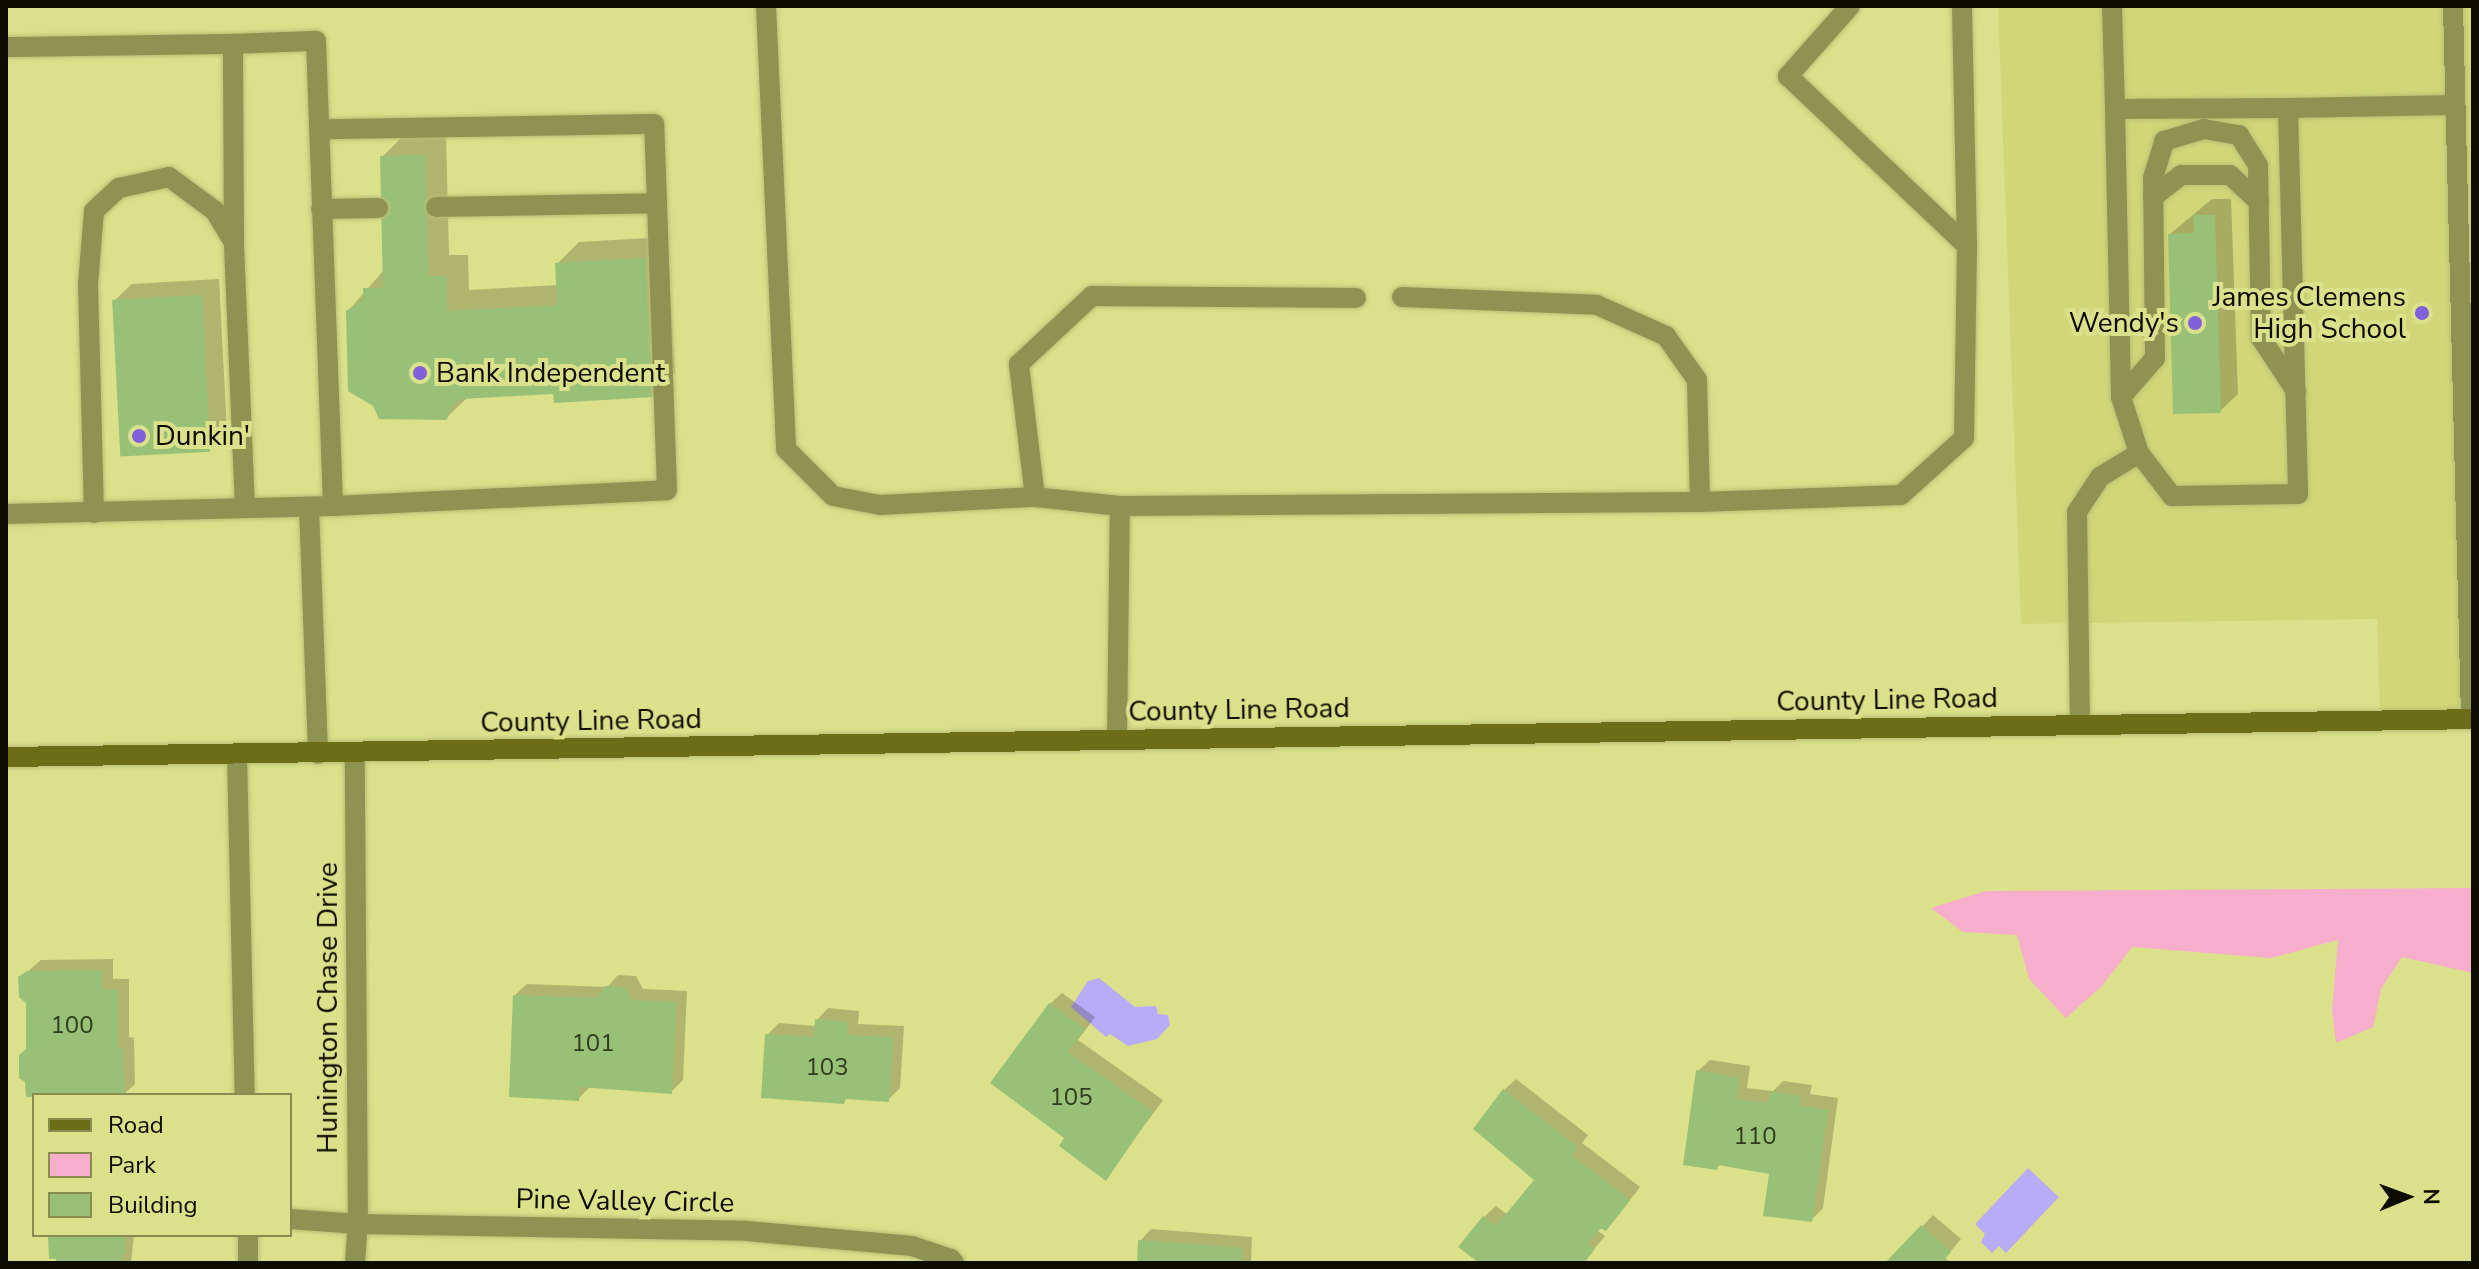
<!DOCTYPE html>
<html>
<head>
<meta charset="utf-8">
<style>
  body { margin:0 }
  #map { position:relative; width:2479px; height:1269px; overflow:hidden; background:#dbe18b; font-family:"Nunito Sans",sans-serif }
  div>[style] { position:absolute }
  .built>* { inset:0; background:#d1d778 }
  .green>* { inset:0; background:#f7adcc }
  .water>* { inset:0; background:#b9acf7 }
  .shadow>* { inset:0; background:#0003 }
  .building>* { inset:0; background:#98c077; transform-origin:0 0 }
  .roads { filter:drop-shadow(0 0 2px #babf75) drop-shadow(0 0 2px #babf75) }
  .lane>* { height:20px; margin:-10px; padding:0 10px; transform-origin:10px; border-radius:10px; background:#8e9352 }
  .street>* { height:20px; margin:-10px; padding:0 10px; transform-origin:10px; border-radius:10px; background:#8e9352 }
  .secondary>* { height:20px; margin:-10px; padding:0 10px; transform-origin:10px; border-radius:10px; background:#6b6e17 }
  .dots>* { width:22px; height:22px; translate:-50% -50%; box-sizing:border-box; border:4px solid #dbe18b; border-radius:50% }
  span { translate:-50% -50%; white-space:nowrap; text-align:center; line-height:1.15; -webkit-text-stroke:8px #dbe18b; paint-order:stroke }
  .number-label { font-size:24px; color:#2f3a1e }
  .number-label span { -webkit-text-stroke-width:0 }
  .poi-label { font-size:28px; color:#0c0d00 }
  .right { translate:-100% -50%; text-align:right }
  .left { translate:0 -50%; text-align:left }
  .street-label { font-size:28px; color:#0c0d00 }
  .frame { position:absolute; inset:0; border:8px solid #0c0d00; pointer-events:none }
  .legend { position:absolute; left:32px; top:1093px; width:260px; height:144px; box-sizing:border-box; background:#dbe18b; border:2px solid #888c53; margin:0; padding:10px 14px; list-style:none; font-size:24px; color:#0c0d00 }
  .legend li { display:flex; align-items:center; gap:16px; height:40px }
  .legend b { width:40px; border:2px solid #888c53 }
  .north { position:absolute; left:2367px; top:1157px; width:80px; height:80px; -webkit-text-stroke:6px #dbe18b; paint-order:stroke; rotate:89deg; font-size:22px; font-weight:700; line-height:32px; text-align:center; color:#0c0d00 }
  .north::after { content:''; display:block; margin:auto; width:28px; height:36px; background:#0c0d00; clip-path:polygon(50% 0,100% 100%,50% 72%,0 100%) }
</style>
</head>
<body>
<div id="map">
  <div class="built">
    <i style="clip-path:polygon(1998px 6px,2473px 6px,2473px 719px,2380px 720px,2377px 619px,2021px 624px)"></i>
  </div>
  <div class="green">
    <i style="clip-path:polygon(2473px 888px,2473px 973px,2402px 957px,2381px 989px,2373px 1027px,2336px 1043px,2332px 1010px,2338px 940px,2271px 958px,2132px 947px,2102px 986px,2066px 1018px,2029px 979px,2017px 935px,1963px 932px,1931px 908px,1986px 891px)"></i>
  </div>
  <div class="water">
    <i style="clip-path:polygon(1099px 978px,1135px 1007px,1156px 1006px,1158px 1014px,1168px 1015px,1170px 1025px,1157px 1039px,1128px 1046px,1110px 1034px,1106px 1037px,1071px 1007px,1088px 981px)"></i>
    <i style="clip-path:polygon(2028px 1168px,2059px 1197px,2006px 1253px,1999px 1246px,1992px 1253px,1981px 1242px,1985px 1234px,1975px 1224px)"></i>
  </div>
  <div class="shadow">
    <i style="clip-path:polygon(446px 134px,449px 255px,468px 255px,469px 290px,558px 285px,557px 264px,579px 242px,667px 237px,675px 373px,653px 395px,555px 392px,468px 397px,446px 418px,375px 405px,348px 311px,385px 269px,382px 157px,404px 135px)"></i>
    <i style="clip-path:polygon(2212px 199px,2231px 199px,2238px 394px,2220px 411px,2170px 234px)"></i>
    <i style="clip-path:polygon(219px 279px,227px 432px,209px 450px,114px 301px,132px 284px)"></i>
    <i style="clip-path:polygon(113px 959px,113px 979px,129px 979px,129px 1037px,134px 1038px,135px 1084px,123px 1095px,28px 1049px,28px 1002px,20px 978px,41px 960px)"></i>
    <i style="clip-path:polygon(618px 975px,636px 976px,643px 989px,687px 991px,683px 1080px,671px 1092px,590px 1087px,578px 1099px,515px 995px,527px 984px,607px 987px)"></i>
    <i style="clip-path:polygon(1062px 993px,1095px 1017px,1078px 1040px,1163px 1100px,1106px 1178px,1067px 1138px,1050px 1004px)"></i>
    <i style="clip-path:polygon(828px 1008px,859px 1011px,858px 1024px,904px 1026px,900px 1088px,889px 1099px,767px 1035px,779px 1023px,816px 1026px,817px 1020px)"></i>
    <i style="clip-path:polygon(1710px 1060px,1750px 1066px,1747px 1088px,1773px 1091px,1783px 1081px,1812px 1085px,1810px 1094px,1838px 1098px,1823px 1208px,1811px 1220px,1771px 1172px,1721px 1164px,1716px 1168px,1698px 1071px)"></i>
    <i style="clip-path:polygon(1516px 1079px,1588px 1135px,1582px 1143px,1640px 1187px,1617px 1217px,1598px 1231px,1605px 1236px,1582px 1263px,1482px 1263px,1484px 1217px,1496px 1206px,1508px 1215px,1537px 1180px,1504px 1090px)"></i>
    <i style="clip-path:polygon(1933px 1215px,1961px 1239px,1945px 1258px,1952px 1263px,1888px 1263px)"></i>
    <i style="clip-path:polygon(1151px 1229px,1252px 1237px,1251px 1263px,1138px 1263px,1140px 1241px)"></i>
    <i style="clip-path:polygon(50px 1235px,134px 1235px,131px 1263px,136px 1263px,58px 1263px)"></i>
  </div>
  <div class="building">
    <i style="clip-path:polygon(425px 155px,428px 276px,447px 276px,447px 311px,557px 305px,555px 263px,645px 258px,654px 397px,554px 403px,553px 394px,462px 399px,451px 407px,447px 420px,379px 419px,373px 406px,348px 391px,346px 311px,363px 300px,363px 288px,383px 288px,380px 156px)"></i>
    <i style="clip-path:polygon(2193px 215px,2215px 215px,2221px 413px,2173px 414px,2168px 234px,2194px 233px)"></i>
    <i style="left:202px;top:295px;width:157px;height:90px;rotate:87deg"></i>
    <i style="clip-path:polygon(102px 970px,102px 990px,118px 990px,118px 1048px,123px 1049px,124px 1095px,26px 1097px,25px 1082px,19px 1078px,19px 1055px,26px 1049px,26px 1003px,19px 997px,18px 977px,27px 971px)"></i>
    <i style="clip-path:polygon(605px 986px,625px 987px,632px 1000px,676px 1002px,672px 1094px,579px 1087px,579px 1101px,509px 1097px,513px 995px,597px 998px)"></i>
    <i style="clip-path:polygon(1049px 1003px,1085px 1029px,1068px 1052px,1153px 1112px,1106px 1181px,1059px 1146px,1064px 1138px,990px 1083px)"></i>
    <i style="clip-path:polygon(815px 1019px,848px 1022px,847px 1035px,893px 1037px,889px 1102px,846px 1099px,844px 1104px,761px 1098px,765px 1034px,814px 1037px)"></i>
    <i style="clip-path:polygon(1696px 1070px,1739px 1078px,1736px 1099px,1768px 1103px,1770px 1092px,1801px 1096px,1799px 1105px,1828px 1110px,1812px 1222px,1763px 1216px,1769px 1174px,1718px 1165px,1717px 1170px,1683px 1165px)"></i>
    <i style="clip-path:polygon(1503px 1089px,1578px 1147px,1572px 1156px,1630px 1200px,1606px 1231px,1600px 1228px,1588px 1244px,1595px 1249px,1584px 1263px,1479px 1263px,1458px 1247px,1483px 1216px,1496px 1226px,1534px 1180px,1473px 1129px)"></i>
    <i style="clip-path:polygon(1921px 1225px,1951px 1252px,1941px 1263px,1885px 1263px)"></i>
    <i style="clip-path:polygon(48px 1235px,125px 1235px,125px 1253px,122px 1254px,121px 1263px,56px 1263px,56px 1259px,49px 1259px)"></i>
    <i style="clip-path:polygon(1138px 1240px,1242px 1248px,1241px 1263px,1137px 1263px)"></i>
  </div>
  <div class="roads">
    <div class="lane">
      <i style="left:766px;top:6px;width:443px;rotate:87.4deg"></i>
      <i style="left:786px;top:449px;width:66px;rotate:45deg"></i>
      <i style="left:833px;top:496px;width:48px;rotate:10.8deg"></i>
      <i style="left:880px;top:505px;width:155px;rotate:-3deg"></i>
      <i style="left:1850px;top:6px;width:94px;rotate:131.5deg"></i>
      <i style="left:1788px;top:76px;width:247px;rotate:43.5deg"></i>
      <i style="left:2112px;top:6px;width:103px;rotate:88.3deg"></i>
      <i style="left:2453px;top:6px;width:713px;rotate:88.55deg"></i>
      <i style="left:6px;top:47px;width:227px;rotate:-0.8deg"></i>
      <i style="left:2288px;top:108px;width:386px;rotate:88.5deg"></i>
      <i style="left:2298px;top:494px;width:126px;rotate:179.1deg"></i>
      <i style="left:2172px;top:496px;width:54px;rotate:-127.5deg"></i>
      <i style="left:2139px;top:453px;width:59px;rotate:-107.8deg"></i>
      <i style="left:2121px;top:397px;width:288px;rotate:-91.2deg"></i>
      <i style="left:2115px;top:109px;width:173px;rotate:-0.3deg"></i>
      <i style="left:2288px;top:108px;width:167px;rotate:-1deg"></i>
      <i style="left:2153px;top:197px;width:36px;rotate:-38deg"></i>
      <i style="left:2181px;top:175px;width:49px"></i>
      <i style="left:2230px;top:175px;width:40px;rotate:43deg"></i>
      <i style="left:436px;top:207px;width:221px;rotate:-1deg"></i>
      <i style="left:321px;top:209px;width:57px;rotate:-1deg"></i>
      <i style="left:1402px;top:297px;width:195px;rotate:2.3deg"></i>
      <i style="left:1597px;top:305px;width:76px;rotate:24.2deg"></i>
      <i style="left:1666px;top:336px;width:54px;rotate:54.8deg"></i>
      <i style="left:1697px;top:380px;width:122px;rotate:88.6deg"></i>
      <i style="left:2121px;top:397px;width:52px;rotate:-48.9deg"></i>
      <i style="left:2155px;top:358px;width:180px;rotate:-90.6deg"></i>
      <i style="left:2153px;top:178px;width:39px;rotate:-73deg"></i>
      <i style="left:2164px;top:141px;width:42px;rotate:-16.7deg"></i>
      <i style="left:2204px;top:129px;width:36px;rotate:10deg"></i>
      <i style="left:2239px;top:135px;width:36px;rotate:58deg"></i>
      <i style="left:2258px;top:166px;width:172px;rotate:89deg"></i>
      <i style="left:2261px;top:338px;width:64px;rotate:56.6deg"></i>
      <i style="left:1120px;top:506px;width:85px;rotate:-174deg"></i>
      <i style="left:1035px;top:497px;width:134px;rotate:-96.9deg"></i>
      <i style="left:1019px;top:364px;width:100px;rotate:-43deg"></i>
      <i style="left:1092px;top:296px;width:264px;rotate:0.4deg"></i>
      <i style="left:309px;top:507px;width:247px;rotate:87.9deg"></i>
      <i style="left:245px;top:508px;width:265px;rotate:-92.4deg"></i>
      <i style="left:234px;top:243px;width:199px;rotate:-90.3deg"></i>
      <i style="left:233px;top:44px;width:83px;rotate:-2.1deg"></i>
      <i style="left:316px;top:41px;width:465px;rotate:87.9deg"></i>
      <i style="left:94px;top:513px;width:229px;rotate:-91.5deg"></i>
      <i style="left:88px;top:284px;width:73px;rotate:-85.3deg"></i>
      <i style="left:94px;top:211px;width:34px;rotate:-43deg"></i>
      <i style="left:119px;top:188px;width:51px;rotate:-12.4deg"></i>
      <i style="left:169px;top:177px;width:57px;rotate:36.5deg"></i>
      <i style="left:215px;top:211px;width:37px;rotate:59deg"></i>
      <i style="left:6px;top:514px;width:327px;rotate:-1.4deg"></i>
      <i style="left:333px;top:506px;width:334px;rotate:-2.7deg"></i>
      <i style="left:667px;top:490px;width:366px;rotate:-92deg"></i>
      <i style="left:654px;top:124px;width:334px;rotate:179.1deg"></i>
      <i style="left:2080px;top:725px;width:213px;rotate:-90.8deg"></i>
      <i style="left:2077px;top:512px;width:42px;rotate:-56.7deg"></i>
      <i style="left:2100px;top:477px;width:46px;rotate:-31.6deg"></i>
      <i style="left:1117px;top:740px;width:234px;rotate:-89.3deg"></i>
      <i style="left:1120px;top:506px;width:580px;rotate:-0.4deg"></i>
      <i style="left:1700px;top:502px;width:201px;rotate:-2deg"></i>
      <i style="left:1901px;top:495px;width:85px;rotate:-42.1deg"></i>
      <i style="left:1964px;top:438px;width:192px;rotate:-89.1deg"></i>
      <i style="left:1967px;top:246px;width:240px;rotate:-91.2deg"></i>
    </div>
    <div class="street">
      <i style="left:237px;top:755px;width:340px;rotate:88.7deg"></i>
      <i style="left:290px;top:1219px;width:68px;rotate:4.2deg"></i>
      <i style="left:358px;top:1224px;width:389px;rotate:1deg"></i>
      <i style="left:747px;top:1231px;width:166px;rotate:5.2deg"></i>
      <i style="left:912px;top:1246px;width:41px;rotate:18.4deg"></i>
      <i style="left:951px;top:1259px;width:5px;rotate:53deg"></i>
      <i style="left:248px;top:1235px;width:28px;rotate:90deg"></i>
      <i style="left:355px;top:1263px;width:39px;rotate:-86deg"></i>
      <i style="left:358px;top:1224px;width:471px;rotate:-90.4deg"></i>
    </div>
    <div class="secondary">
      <i style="left:6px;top:757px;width:2467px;rotate:-0.88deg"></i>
    </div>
  </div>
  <div class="dots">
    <i style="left:2422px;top:313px;background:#8060db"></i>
    <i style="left:2195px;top:323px;background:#8060db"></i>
    <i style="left:420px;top:373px;background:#8060db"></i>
    <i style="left:139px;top:436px;background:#8060db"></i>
  </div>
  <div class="number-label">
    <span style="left:72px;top:1026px">100</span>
    <span style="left:593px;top:1044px">101</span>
    <span style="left:827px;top:1068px">103</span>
    <span style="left:1071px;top:1098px">105</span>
    <span style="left:1755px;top:1137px">110</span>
  </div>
  <div class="poi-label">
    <span class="right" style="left:2406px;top:313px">James Clemens<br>High School</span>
    <span class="right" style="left:2179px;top:323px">Wendy's</span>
    <span class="left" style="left:436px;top:373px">Bank Independent</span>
    <span class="left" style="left:155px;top:436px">Dunkin'</span>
  </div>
  <div class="street-label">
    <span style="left:1887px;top:700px;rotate:-1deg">County Line Road</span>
    <span style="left:1239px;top:710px;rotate:-1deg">County Line Road</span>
    <span style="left:591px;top:721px;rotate:-1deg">County Line Road</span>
    <span style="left:328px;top:1008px;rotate:-90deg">Hunington Chase Drive</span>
    <span style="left:625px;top:1201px;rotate:1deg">Pine Valley Circle</span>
  </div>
  <div class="frame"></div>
  <ul class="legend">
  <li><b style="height:10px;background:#6b6e17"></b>Road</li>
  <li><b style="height:22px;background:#f7adcc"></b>Park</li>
  <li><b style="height:22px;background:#98c077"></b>Building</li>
  </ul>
  <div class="north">N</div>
</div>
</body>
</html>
